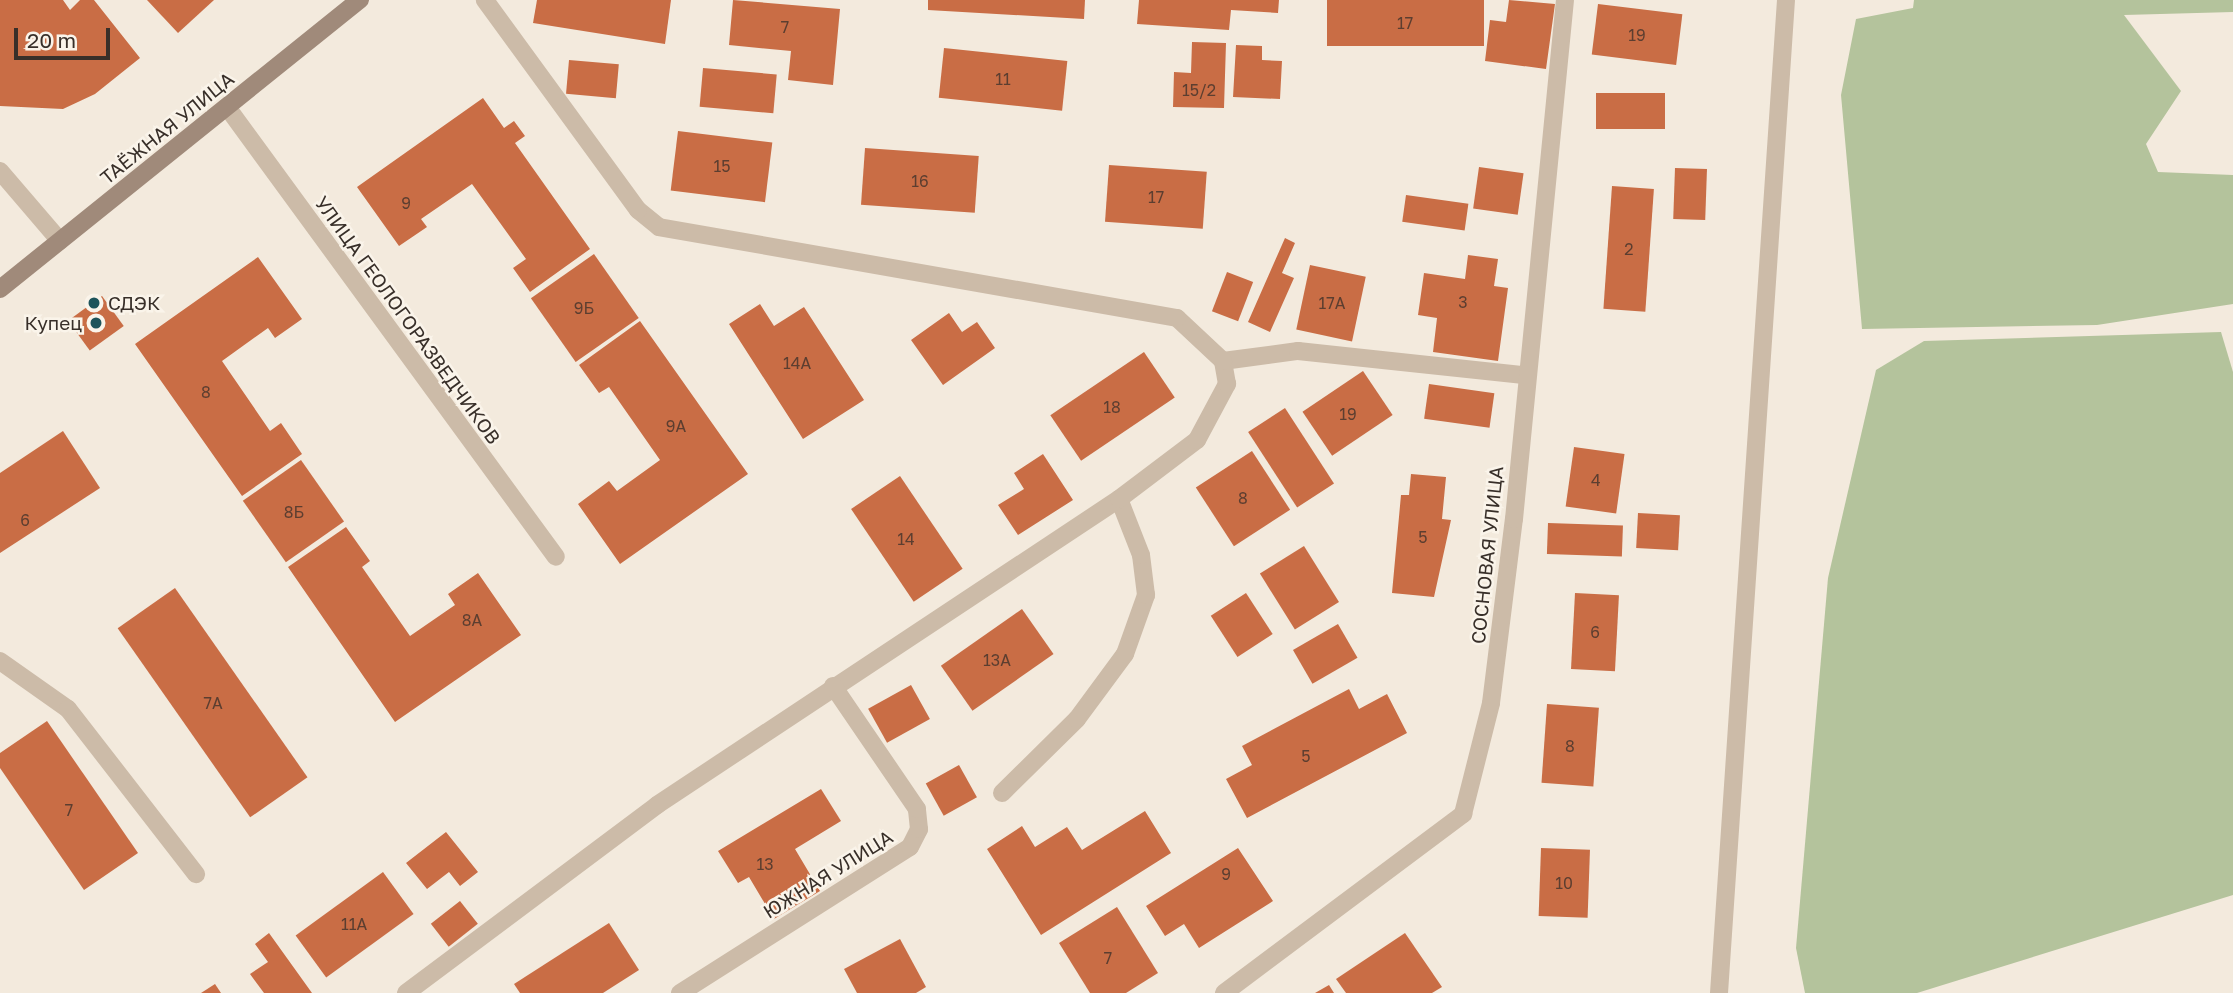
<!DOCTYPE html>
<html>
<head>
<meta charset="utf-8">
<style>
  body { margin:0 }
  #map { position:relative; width:2233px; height:993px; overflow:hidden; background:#f3eadd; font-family:"Golos Text",sans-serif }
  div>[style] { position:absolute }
  .green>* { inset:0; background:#b4c39c }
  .building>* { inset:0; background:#c96d45; transform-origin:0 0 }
  .lane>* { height:18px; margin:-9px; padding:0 9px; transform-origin:9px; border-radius:9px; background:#ccbba8 }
  .street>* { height:18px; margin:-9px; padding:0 9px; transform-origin:9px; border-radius:9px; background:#ccbba8 }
  .secondary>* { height:18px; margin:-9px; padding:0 9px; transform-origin:9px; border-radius:9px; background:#a08a7a }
  .dots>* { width:19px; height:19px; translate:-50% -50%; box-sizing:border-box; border:4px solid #faf4ea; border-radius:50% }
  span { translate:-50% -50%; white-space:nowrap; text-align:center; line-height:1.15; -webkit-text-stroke:5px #faf4ea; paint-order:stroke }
  .number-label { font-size:16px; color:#5c3e30 }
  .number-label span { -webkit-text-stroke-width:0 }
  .street-label { font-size:19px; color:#382f29 }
  .poi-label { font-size:19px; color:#382f29 }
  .left { translate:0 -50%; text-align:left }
  .right { translate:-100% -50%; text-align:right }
  .scale { position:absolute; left:14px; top:28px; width:96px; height:32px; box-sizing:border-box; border:4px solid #382f29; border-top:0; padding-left:9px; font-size:21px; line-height:24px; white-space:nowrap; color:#382f29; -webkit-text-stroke:5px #faf4ea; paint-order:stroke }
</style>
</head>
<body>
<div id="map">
  <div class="green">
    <i style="clip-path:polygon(1914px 0,2233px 0,2233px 12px,2124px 15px,2181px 91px,2146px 144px,2158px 172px,2233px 175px,2233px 304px,2097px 325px,1862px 329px,1841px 95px,1856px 19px,1913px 8px)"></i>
    <i style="clip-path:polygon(2221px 332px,2233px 372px,2233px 895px,1917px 993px,1805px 993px,1796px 948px,1828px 578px,1876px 370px,1924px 341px)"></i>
  </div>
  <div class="building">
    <i style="clip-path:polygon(0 0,63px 0,70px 10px,80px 0,94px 0,140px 58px,95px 94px,63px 109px,0 106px)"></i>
    <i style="clip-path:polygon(147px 0,214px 0,178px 33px)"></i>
    <i style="clip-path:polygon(537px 0,671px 0,665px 44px,533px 23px)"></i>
    <i style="clip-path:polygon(733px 0,840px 9px,833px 85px,788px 80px,791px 51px,729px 45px)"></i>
    <i style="clip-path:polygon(928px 0,1085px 0,1084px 19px,928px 10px)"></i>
    <i style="clip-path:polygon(1139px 0,1279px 0,1278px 13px,1231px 10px,1229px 30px,1137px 24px)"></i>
    <i style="left:1327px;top:0;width:157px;height:46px"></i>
    <i style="clip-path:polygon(1509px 0,1555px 4px,1546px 69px,1485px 61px,1490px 20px,1506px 22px)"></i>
    <i style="left:1598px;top:4px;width:85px;height:51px;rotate:7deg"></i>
    <i style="clip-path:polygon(1192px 42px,1226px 43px,1224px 108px,1173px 107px,1174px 72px,1191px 73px)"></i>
    <i style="clip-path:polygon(1236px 45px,1262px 46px,1262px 60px,1282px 61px,1280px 99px,1233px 97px)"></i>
    <i style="left:944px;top:48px;width:124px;height:50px;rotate:6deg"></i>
    <i style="left:569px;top:60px;width:50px;height:34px;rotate:5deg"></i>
    <i style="left:703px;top:68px;width:74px;height:39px;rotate:5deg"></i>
    <i style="left:1596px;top:93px;width:69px;height:36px"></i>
    <i style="clip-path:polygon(483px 98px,504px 128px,514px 121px,525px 136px,515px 143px,590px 249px,530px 292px,513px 268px,526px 259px,472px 184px,421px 219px,427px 227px,399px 246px,357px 187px)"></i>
    <i style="left:678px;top:131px;width:95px;height:60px;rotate:7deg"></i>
    <i style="left:865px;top:148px;width:114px;height:57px;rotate:4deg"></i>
    <i style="left:1109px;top:165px;width:98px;height:57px;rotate:4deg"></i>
    <i style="left:1479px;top:167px;width:45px;height:42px;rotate:8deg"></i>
    <i style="left:1675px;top:168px;width:32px;height:51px;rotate:2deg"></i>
    <i style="left:1612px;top:186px;width:42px;height:123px;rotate:4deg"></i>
    <i style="left:1406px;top:195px;width:63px;height:27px;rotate:8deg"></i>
    <i style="clip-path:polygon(1285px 238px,1295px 243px,1282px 273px,1294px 278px,1270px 332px,1248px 322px)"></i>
    <i style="left:594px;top:254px;width:78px;height:77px;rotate:55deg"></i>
    <i style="clip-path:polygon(1468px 255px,1498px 259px,1494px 286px,1508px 288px,1498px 361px,1433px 352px,1437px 318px,1418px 315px,1424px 273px,1465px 279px)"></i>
    <i style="clip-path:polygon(258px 257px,302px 319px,275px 338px,268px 328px,222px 361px,270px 431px,281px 423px,302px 454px,242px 496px,135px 344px)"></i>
    <i style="left:1310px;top:265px;width:57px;height:66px;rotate:12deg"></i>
    <i style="left:1227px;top:272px;width:28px;height:42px;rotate:21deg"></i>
    <i style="left:102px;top:296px;width:37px;height:42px;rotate:54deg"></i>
    <i style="clip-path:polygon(760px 304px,774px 326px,804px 307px,864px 400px,803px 439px,729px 324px)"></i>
    <i style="clip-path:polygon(949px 313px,962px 332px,977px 322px,995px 348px,943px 385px,911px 340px)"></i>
    <i style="clip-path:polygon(640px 321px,748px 474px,620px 564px,578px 504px,609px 481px,617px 491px,660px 460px,609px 387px,599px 393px,579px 365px)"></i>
    <i style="left:1144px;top:352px;width:55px;height:113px;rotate:56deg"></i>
    <i style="left:1363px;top:371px;width:53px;height:73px;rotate:56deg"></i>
    <i style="left:1429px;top:384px;width:66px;height:35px;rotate:8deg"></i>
    <i style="left:1285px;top:408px;width:90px;height:44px;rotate:57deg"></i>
    <i style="clip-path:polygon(63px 431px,100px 488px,0 553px,0 473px)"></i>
    <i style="left:1574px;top:447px;width:51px;height:60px;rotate:8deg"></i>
    <i style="left:1252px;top:451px;width:70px;height:67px;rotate:57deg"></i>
    <i style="clip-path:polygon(1043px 454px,1073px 500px,1018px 535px,998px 505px,1024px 489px,1014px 473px)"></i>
    <i style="left:301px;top:460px;width:75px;height:71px;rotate:55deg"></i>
    <i style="clip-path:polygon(1411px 474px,1446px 477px,1442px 519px,1451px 520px,1434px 597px,1392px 593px,1401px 495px,1409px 495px)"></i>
    <i style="left:900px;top:476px;width:112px;height:59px;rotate:56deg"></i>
    <i style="left:1638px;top:513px;width:42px;height:35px;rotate:3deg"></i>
    <i style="left:1548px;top:523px;width:75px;height:31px;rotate:2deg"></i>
    <i style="clip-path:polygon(346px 527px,370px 561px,362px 567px,410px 636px,455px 605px,448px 594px,478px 573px,521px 635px,395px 722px,288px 567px)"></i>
    <i style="left:1304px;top:546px;width:66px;height:52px;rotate:58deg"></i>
    <i style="left:175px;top:588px;width:231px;height:70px;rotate:55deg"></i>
    <i style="left:1246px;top:593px;width:49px;height:42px;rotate:57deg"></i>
    <i style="left:1575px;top:593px;width:44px;height:76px;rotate:3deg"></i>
    <i style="left:1022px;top:609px;width:55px;height:99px;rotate:55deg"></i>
    <i style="left:1338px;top:624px;width:39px;height:52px;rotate:60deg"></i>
    <i style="left:911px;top:685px;width:39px;height:49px;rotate:61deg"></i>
    <i style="clip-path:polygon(1349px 689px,1359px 709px,1387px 694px,1407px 733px,1247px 818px,1226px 779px,1252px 765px,1242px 746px)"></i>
    <i style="left:1547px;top:704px;width:52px;height:79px;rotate:4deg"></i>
    <i style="clip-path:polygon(47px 721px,138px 853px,84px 890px,0 768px,0 753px)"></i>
    <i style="left:959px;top:765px;width:37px;height:38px;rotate:61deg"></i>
    <i style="clip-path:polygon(821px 789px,841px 821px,795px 849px,820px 891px,774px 919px,749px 877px,738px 883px,718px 851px)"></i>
    <i style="clip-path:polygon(1145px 811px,1171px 853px,1041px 935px,987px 849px,1022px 826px,1035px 847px,1067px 827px,1082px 850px)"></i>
    <i style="clip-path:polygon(446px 832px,478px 872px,460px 886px,449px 872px,427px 889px,406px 863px)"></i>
    <i style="clip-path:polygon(1238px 848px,1273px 901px,1199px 948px,1184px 924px,1165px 936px,1146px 906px)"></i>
    <i style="left:1541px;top:848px;width:49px;height:68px;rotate:2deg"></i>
    <i style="left:383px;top:872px;width:52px;height:108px;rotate:54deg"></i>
    <i style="left:460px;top:901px;width:29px;height:37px;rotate:52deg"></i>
    <i style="clip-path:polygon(1117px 907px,1158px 973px,1126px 993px,1090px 993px,1059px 943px)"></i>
    <i style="clip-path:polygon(609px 923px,639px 970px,603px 993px,520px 993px,514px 984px)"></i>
    <i style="clip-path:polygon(269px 933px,312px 993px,264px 993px,250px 974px,268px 962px,255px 944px)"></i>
    <i style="clip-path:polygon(1405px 933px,1442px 987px,1432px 993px,1346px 993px,1336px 979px)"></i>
    <i style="clip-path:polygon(900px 939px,926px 987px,916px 993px,857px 993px,844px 969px)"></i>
    <i style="clip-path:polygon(215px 984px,221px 993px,201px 993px)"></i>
    <i style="clip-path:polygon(1329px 985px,1334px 993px,1315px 993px)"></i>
  </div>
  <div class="lane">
    <i style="left:0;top:661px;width:83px;rotate:35.2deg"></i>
    <i style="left:68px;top:709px;width:209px;rotate:52.2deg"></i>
  </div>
  <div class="street">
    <i style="left:227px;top:107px;width:557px;rotate:53.83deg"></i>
    <i style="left:0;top:171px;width:92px;rotate:49.4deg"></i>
    <i style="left:1223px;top:361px;width:76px;rotate:-7.6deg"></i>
    <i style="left:1298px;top:351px;width:227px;rotate:6.1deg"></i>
    <i style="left:1002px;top:793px;width:105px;rotate:-44.6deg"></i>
    <i style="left:1077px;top:719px;width:81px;rotate:-53.6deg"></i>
    <i style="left:1125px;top:654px;width:63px;rotate:-70.4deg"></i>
    <i style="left:1146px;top:595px;width:40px;rotate:-97.1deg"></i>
    <i style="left:1141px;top:555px;width:60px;rotate:-111.4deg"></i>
    <i style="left:406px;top:993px;width:314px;rotate:-36.8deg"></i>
    <i style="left:657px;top:805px;width:554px;rotate:-33.52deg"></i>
    <i style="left:1119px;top:499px;width:98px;rotate:-37.1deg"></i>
    <i style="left:1197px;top:440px;width:64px;rotate:-61.8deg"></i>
    <i style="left:1227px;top:384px;width:23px;rotate:-100deg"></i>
    <i style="left:1223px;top:361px;width:63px;rotate:-136.9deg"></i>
    <i style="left:1177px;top:318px;width:526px;rotate:-170.04deg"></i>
    <i style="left:659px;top:227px;width:27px;rotate:-141deg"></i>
    <i style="left:638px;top:210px;width:260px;rotate:-126.1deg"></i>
    <i style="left:680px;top:993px;width:272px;rotate:-32.4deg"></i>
    <i style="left:910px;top:847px;width:20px;rotate:-63deg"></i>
    <i style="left:919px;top:829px;width:20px;rotate:-96deg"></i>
    <i style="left:917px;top:809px;width:149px;rotate:-124.3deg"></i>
    <i style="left:1224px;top:993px;width:299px;rotate:-36.8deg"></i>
    <i style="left:1463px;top:814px;width:114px;rotate:-75.8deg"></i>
    <i style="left:1491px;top:703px;width:185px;rotate:-82.9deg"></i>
    <i style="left:1514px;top:519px;width:521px;rotate:-84.39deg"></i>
    <i style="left:1719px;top:993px;width:995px;rotate:-86.14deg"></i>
  </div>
  <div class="secondary">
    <i style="left:0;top:289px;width:462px;rotate:-38.8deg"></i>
  </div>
  <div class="dots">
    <i style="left:94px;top:303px;background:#1d545b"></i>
    <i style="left:96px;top:323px;background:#1d545b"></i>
  </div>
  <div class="number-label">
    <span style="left:1405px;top:23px">17</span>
    <span style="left:785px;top:27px">7</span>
    <span style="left:1637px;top:35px">19</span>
    <span style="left:1003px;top:79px">11</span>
    <span style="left:1199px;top:90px">15/2</span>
    <span style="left:722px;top:166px">15</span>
    <span style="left:920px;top:181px">16</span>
    <span style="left:1156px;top:197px">17</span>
    <span style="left:406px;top:203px">9</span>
    <span style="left:1629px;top:249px">2</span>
    <span style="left:1463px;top:302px">3</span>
    <span style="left:1332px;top:303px">17А</span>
    <span style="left:584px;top:308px">9Б</span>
    <span style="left:797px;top:363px">14А</span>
    <span style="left:206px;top:392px">8</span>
    <span style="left:1112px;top:407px">18</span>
    <span style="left:1348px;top:414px">19</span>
    <span style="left:676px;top:426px">9А</span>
    <span style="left:1596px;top:480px">4</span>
    <span style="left:1243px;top:498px">8</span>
    <span style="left:294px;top:512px">8Б</span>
    <span style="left:25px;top:520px">6</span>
    <span style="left:1423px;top:537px">5</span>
    <span style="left:906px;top:539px">14</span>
    <span style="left:472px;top:620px">8А</span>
    <span style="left:1595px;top:632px">6</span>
    <span style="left:997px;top:660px">13А</span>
    <span style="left:213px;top:703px">7А</span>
    <span style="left:1570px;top:746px">8</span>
    <span style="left:1306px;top:756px">5</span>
    <span style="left:69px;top:810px">7</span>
    <span style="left:765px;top:864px">13</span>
    <span style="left:1226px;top:874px">9</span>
    <span style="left:1564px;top:883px">10</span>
    <span style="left:354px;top:924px">11А</span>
    <span style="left:1108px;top:958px">7</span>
  </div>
  <div class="street-label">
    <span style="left:167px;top:128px;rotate:-39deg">ТАЁЖНАЯ УЛИЦА</span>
    <span style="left:408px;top:320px;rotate:54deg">УЛИЦА ГЕОЛОГОРАЗВЕДЧИКОВ</span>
    <span style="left:1487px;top:555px;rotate:-84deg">СОСНОВАЯ УЛИЦА</span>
    <span style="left:828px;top:874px;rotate:-32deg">ЮЖНАЯ УЛИЦА</span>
  </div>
  <div class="poi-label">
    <span class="left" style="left:108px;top:303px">СДЭК</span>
    <span class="right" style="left:82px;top:323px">Купец</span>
  </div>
  <div class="scale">20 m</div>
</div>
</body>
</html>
